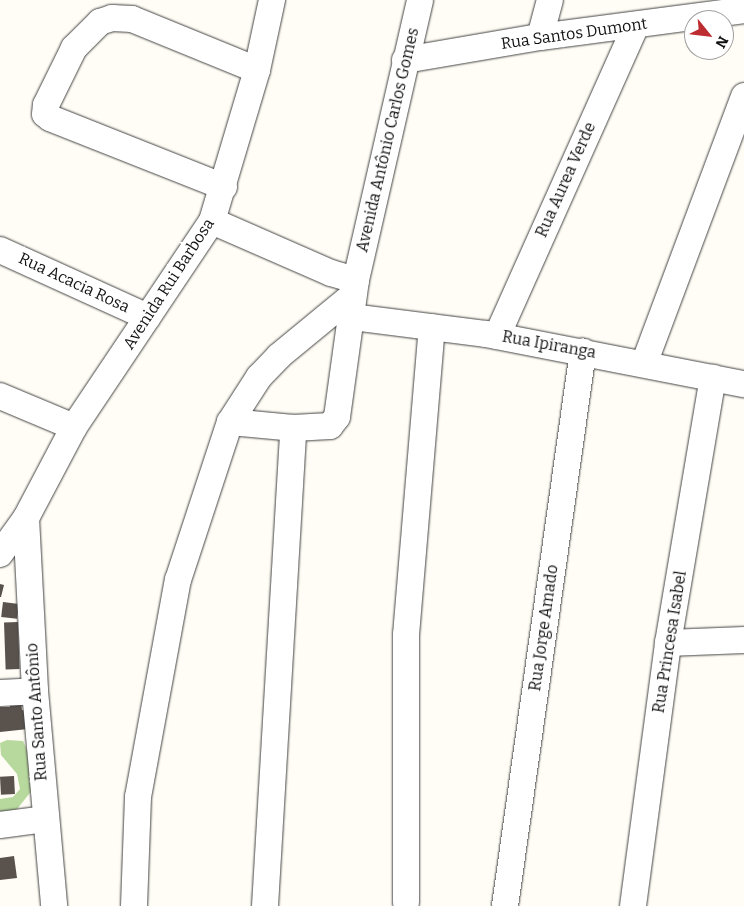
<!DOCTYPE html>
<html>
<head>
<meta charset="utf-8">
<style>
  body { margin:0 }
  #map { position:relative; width:744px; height:906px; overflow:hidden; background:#fffdf5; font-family:Bitter,serif }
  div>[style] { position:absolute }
  .forest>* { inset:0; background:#b8d99e }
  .building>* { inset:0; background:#59524d; transform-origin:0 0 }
  .roads { filter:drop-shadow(0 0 1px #444) drop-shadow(0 0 1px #444) }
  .minor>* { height:26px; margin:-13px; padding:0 13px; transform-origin:13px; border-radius:13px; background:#fff }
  span { translate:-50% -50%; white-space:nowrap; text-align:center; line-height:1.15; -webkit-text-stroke:5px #fff; paint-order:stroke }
  .street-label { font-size:16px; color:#111 }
  .north { position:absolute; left:684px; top:10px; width:50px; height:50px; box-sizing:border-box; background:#fff; border:1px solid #a0a0a0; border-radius:50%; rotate:119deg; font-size:14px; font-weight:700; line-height:20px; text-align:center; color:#111 }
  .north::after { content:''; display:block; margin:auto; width:18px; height:22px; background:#bd2c31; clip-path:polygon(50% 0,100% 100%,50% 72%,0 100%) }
</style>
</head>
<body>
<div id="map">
  <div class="forest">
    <i style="clip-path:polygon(7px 740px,23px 741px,31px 759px,33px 789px,14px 813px,0 811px,0 799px,13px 797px,20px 789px,17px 774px,1px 755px,0 743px)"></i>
  </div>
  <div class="building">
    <i style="clip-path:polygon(0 584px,4px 585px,1px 597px,0 597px)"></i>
    <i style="left:3px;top:602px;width:16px;height:15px;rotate:7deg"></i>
    <i style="left:18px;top:622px;width:47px;height:14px;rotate:88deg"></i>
    <i style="clip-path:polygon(21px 701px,22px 710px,28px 711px,28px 729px,0 732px,0 707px,10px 707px,10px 702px)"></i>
    <i style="left:14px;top:776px;width:18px;height:14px;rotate:87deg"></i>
    <i style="clip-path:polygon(14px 856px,17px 878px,0 880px,0 858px)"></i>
  </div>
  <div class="roads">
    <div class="minor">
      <i style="left:540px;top:37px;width:38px;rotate:-75deg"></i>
      <i style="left:405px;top:60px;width:137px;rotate:-9.7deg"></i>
      <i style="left:540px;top:37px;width:206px;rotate:-7.5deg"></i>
      <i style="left:224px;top:187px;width:187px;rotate:-158.4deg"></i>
      <i style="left:50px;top:118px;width:6px;rotate:-141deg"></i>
      <i style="left:45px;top:114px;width:9px;rotate:-84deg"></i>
      <i style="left:46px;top:105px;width:64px;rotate:-63.8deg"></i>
      <i style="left:74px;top:48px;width:37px;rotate:-45deg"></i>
      <i style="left:100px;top:22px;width:13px;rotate:-18deg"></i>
      <i style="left:112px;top:18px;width:20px;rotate:3deg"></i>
      <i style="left:132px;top:19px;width:135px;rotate:22.2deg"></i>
      <i style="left:212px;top:221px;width:130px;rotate:23.6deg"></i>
      <i style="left:331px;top:273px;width:26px;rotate:16deg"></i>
      <i style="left:0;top:250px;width:162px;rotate:24.4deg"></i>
      <i style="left:352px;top:317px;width:135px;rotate:7.2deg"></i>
      <i style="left:486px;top:334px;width:263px;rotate:11deg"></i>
      <i style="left:497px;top:336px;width:341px;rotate:-65.9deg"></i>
      <i style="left:644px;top:364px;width:286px;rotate:-69.5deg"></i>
      <i style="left:0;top:396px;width:80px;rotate:22.7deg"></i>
      <i style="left:230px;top:422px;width:63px;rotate:5.4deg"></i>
      <i style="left:26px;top:518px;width:173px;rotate:87deg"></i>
      <i style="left:35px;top:691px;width:216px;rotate:84.9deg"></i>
      <i style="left:0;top:554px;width:44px;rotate:-54.2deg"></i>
      <i style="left:26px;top:518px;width:103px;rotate:-62.2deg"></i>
      <i style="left:74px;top:427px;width:248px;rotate:-56.2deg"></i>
      <i style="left:212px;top:221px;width:158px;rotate:-73.4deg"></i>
      <i style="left:257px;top:70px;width:72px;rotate:-77.9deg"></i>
      <i style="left:668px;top:643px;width:76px;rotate:-2.3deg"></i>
      <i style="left:0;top:693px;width:35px;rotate:-3deg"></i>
      <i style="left:0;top:825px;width:45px;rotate:-7.6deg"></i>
      <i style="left:406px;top:902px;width:267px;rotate:-90deg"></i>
      <i style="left:406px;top:635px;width:309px;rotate:-85.2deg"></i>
      <i style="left:134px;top:906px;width:109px;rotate:-87.9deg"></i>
      <i style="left:138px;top:797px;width:221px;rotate:-79.6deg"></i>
      <i style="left:178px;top:580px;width:166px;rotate:-71.8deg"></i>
      <i style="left:230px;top:422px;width:54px;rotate:-57.2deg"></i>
      <i style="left:259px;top:377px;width:29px;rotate:-46deg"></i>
      <i style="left:279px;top:356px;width:96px;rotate:-39.5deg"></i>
      <i style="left:265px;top:906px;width:479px;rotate:-86.6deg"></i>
      <i style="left:293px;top:428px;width:37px;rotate:-3deg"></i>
      <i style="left:330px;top:426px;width:11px;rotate:-52deg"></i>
      <i style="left:337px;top:417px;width:138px;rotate:-82.1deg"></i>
      <i style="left:356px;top:280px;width:287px;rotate:-77.1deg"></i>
      <i style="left:505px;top:906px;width:560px;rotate:-82deg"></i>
      <i style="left:633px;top:906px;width:265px;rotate:-82.4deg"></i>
      <i style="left:668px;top:643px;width:269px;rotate:-80.4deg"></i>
    </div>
  </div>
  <div class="street-label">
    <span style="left:574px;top:34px;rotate:-8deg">Rua Santos Dumont</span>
    <span style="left:388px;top:140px;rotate:-77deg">Avenida Antônio Carlos Gomes</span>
    <span style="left:566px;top:180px;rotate:-66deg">Rua Aurea Verde</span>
    <span style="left:74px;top:283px;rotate:25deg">Rua Acacia Rosa</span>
    <span style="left:169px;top:284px;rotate:-57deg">Avenida Rui Barbosa</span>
    <span style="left:549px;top:345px;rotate:10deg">Rua Ipiranga</span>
    <span style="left:544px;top:628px;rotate:-82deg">Rua Jorge Amado</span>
    <span style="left:670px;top:642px;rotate:-81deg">Rua Princesa Isabel</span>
    <span style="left:37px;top:712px;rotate:-94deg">Rua Santo Antônio</span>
  </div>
  <div class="north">N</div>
</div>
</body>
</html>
